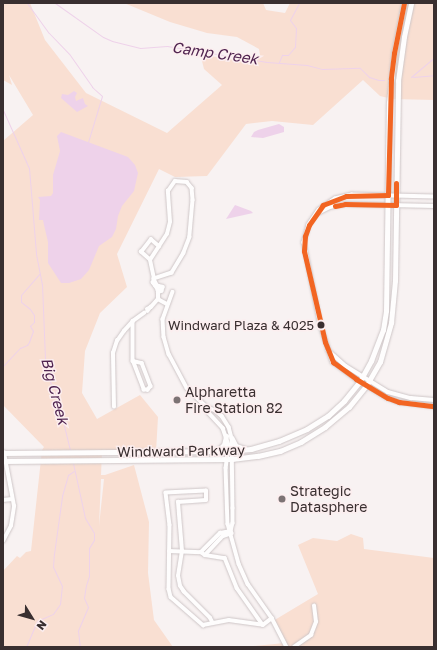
<!DOCTYPE html>
<html>
<head>
<meta charset="utf-8">
<style>
  body { margin:0 }
  #map { position:relative; width:437px; height:650px; overflow:hidden; background:#f8f2f2; font-family:"Golos Text",sans-serif }
  div>[style] { position:absolute }
  .green>* { inset:0; background:#f9dfd2 }
  .water>* { inset:0; background:#eed2ea }
  .stream>* { height:1px; margin:-0.5px; padding:0 0.5px; transform-origin:0.5px; border-radius:0.5px; background:#eed2ea }
  .roads { filter:drop-shadow(0 0 1px #cec6c7) drop-shadow(0 0 1px #cec6c7) }
  .minor>* { height:3.5px; margin:-1.75px; padding:0 1.75px; transform-origin:1.75px; border-radius:1.75px; background:#fefdfd }
  .major>* { height:4.5px; margin:-2.25px; padding:0 2.25px; transform-origin:2.25px; border-radius:2.25px; background:#fefdfd }
  .bus-1>* { height:5px; margin:-2.5px; padding:0 2.5px; transform-origin:2.5px; border-radius:2.5px; background:#f26522 }
  .dots>* { width:11px; height:11px; translate:-50% -50%; box-sizing:border-box; border:2px solid #fceeef; border-radius:50% }
  span { translate:-50% -50%; white-space:nowrap; text-align:center; line-height:1.15; -webkit-text-stroke:3px #fceeef; paint-order:stroke }
  .bus-label { font-size:13px; color:#392f30 }
  .right { translate:-100% -50%; text-align:right }
  .poi-label { font-size:14px; color:#392f30 }
  .left { translate:0 -50%; text-align:left }
  .street-label { font-size:14px; color:#392f30 }
  .water-label { font-size:15px; color:#502450; font-style:italic }
  .frame { position:absolute; inset:0; border:4px solid #392f30; pointer-events:none }
  .north { position:absolute; left:12px; top:598px; width:40px; height:40px; -webkit-text-stroke:3px #fceeef; paint-order:stroke; rotate:127deg; font-size:11px; font-weight:700; line-height:16px; text-align:center; color:#392f30 }
  .north::after { content:''; display:block; margin:auto; width:14px; height:18px; background:#392f30; clip-path:polygon(50% 0,100% 100%,50% 72%,0 100%) }
</style>
</head>
<body>
<div id="map">
  <div class="green">
    <i style="clip-path:polygon(evenodd,3px 3px,30px 3px,45px 40px,86px 93px,167px 133px,222px 85px,204px 69px,202px 61px,210px 56px,255px 63px,260px 55px,259px 49px,237px 37px,207px 33px,170px 22px,124px 3px,263px 3px,266px 10px,285px 13px,290px 3px,434px 3px,434px 100px,392px 99px,380px 96px,363px 80px,313px 125px,272px 121px,246px 124px,207px 176px,175px 177px,159px 169px,117px 254px,127px 287px,100px 313px,85px 351px,82px 393px,97px 419px,140px 395px,158px 417px,156px 452px,102px 451px,101px 475px,105px 475px,134px 465px,149px 522px,148px 573px,154px 620px,173px 647px,3px 647px,3px 571px,17px 556px,20px 558px,26px 552px,31px 551px,42px 450px,44px 447px,3px 405px,3px 141px,33px 115px,9px 75px,12px 85px,3px 80px,3px 3px,101px 479px,104px 479px,99px 526px,101px 479px)"></i>
    <i style="clip-path:polygon(351px 534px,363px 538px,364px 549px,434px 558px,434px 647px,242px 647px,285px 643px,273px 621px,318px 594px,298px 545px,313px 538px,337px 541px)"></i>
  </div>
  <div class="water">
    <i style="clip-path:polygon(74px 91px,77px 93px,75px 97px,76px 101px,83px 98px,85px 104px,88px 106px,77px 112px,61px 98px,62px 94px,68px 95px)"></i>
    <i style="clip-path:polygon(279px 124px,284px 127px,284px 132px,263px 138px,251px 137px,254px 132px,258px 130px)"></i>
    <i style="clip-path:polygon(61px 132px,128px 157px,135px 165px,138px 173px,134px 191px,122px 206px,118px 216px,116px 229px,112px 237px,99px 246px,89px 270px,81px 279px,69px 283px,61px 283px,48px 263px,48px 242px,44px 225px,43px 220px,39px 220px,40px 200px,38px 197px,51px 196px,53px 193px,53px 175px,60px 151px,57px 136px)"></i>
    <i style="clip-path:polygon(235px 205px,251px 211px,253px 213px,226px 219px)"></i>
  </div>
  <div class="stream">
    <i style="left:27px;top:3px;width:37px;rotate:54deg"></i>
    <i style="left:49px;top:33px;width:30px;rotate:46deg"></i>
    <i style="left:70px;top:55px;width:39px;rotate:55deg"></i>
    <i style="left:92px;top:87px;width:13px;rotate:42deg"></i>
    <i style="left:102px;top:96px;width:48px;rotate:106.9deg"></i>
    <i style="left:55px;top:3px;width:59px;rotate:35.3deg"></i>
    <i style="left:103px;top:37px;width:10px;rotate:24deg"></i>
    <i style="left:112px;top:41px;width:29px;rotate:14deg"></i>
    <i style="left:140px;top:48px;width:27px;rotate:-4deg"></i>
    <i style="left:167px;top:46px;width:101px;rotate:9.1deg"></i>
    <i style="left:267px;top:62px;width:40px;rotate:4.3deg"></i>
    <i style="left:307px;top:65px;width:16px;rotate:15deg"></i>
    <i style="left:322px;top:69px;width:38px;rotate:-2deg"></i>
    <i style="left:360px;top:68px;width:13px;rotate:45deg"></i>
    <i style="left:369px;top:77px;width:10px;rotate:17deg"></i>
    <i style="left:379px;top:80px;width:5px"></i>
    <i style="left:279px;top:62px;width:8px;rotate:-67deg"></i>
    <i style="left:282px;top:55px;width:6px"></i>
    <i style="left:288px;top:55px;width:11px;rotate:-49deg"></i>
    <i style="left:295px;top:47px;width:19px;rotate:-87deg"></i>
    <i style="left:296px;top:28px;width:10px;rotate:-127deg"></i>
    <i style="left:290px;top:20px;width:19px;rotate:-62deg"></i>
    <i style="left:411px;top:77px;width:30px;rotate:-40deg"></i>
    <i style="left:413px;top:77px;width:21px;rotate:-5deg"></i>
    <i style="left:3px;top:110px;width:64px;rotate:65.9deg"></i>
    <i style="left:29px;top:168px;width:86px;rotate:85.3deg"></i>
    <i style="left:36px;top:254px;width:31px;rotate:79deg"></i>
    <i style="left:42px;top:284px;width:76px;rotate:87.7deg"></i>
    <i style="left:45px;top:360px;width:23px;rotate:77deg"></i>
    <i style="left:50px;top:382px;width:9px;rotate:54deg"></i>
    <i style="left:55px;top:389px;width:63px;rotate:76.2deg"></i>
    <i style="left:3px;top:366px;width:25px;rotate:-47deg"></i>
    <i style="left:20px;top:348px;width:8px;rotate:-23deg"></i>
    <i style="left:27px;top:345px;width:4px;rotate:-56deg"></i>
    <i style="left:29px;top:342px;width:12px;rotate:-70deg"></i>
    <i style="left:33px;top:331px;width:6px;rotate:-121deg"></i>
    <i style="left:30px;top:326px;width:6px;rotate:-45deg"></i>
    <i style="left:34px;top:322px;width:7px;rotate:-90deg"></i>
    <i style="left:34px;top:315px;width:7px;rotate:-124deg"></i>
    <i style="left:30px;top:309px;width:11px;rotate:-142deg"></i>
    <i style="left:21px;top:302px;width:7px;rotate:-90deg"></i>
    <i style="left:21px;top:295px;width:28px;rotate:-49deg"></i>
    <i style="left:73px;top:463px;width:56px;rotate:77.7deg"></i>
    <i style="left:85px;top:518px;width:17px;rotate:59deg"></i>
    <i style="left:94px;top:533px;width:7px;rotate:90deg"></i>
    <i style="left:94px;top:540px;width:9px;rotate:122deg"></i>
    <i style="left:89px;top:548px;width:28px;rotate:90deg"></i>
    <i style="left:89px;top:576px;width:9px;rotate:108deg"></i>
    <i style="left:86px;top:585px;width:13px;rotate:99deg"></i>
    <i style="left:84px;top:598px;width:10px;rotate:66deg"></i>
    <i style="left:88px;top:607px;width:26px;rotate:113deg"></i>
    <i style="left:78px;top:631px;width:16px;rotate:83deg"></i>
    <i style="left:26px;top:647px;width:28px;rotate:-67deg"></i>
    <i style="left:37px;top:621px;width:17px;rotate:-24deg"></i>
    <i style="left:53px;top:614px;width:12px;rotate:-55deg"></i>
    <i style="left:60px;top:604px;width:18px;rotate:-84deg"></i>
    <i style="left:62px;top:586px;width:21px;rotate:-115deg"></i>
    <i style="left:53px;top:567px;width:13px;rotate:-86deg"></i>
    <i style="left:54px;top:554px;width:59px;rotate:-82.1deg"></i>
    <i style="left:62px;top:496px;width:22px;rotate:-74deg"></i>
    <i style="left:68px;top:475px;width:7px;rotate:-34deg"></i>
  </div>
  <div class="roads">
    <div class="minor">
      <i style="left:175px;top:181px;width:12px;rotate:5deg"></i>
      <i style="left:187px;top:182px;width:8px;rotate:50deg"></i>
      <i style="left:192px;top:188px;width:12px;rotate:85deg"></i>
      <i style="left:193px;top:200px;width:37px;rotate:95deg"></i>
      <i style="left:190px;top:237px;width:17px;rotate:111deg"></i>
      <i style="left:184px;top:253px;width:23px;rotate:121deg"></i>
      <i style="left:172px;top:273px;width:19px;rotate:162deg"></i>
      <i style="left:154px;top:279px;width:19px;rotate:-102deg"></i>
      <i style="left:150px;top:260px;width:31px;rotate:-57deg"></i>
      <i style="left:167px;top:234px;width:12px;rotate:-76deg"></i>
      <i style="left:170px;top:222px;width:31px;rotate:-94deg"></i>
      <i style="left:168px;top:191px;width:12px;rotate:-55deg"></i>
      <i style="left:434px;top:197px;width:82px;rotate:-178.6deg"></i>
      <i style="left:352px;top:195px;width:17px;rotate:167deg"></i>
      <i style="left:335px;top:199px;width:19px;rotate:145deg"></i>
      <i style="left:319px;top:210px;width:18px;rotate:124deg"></i>
      <i style="left:309px;top:225px;width:18px;rotate:106deg"></i>
      <i style="left:304px;top:242px;width:86px;rotate:78.6deg"></i>
      <i style="left:321px;top:326px;width:38px;rotate:72deg"></i>
      <i style="left:333px;top:362px;width:29px;rotate:36deg"></i>
      <i style="left:356px;top:379px;width:37px;rotate:31deg"></i>
      <i style="left:388px;top:398px;width:12px;rotate:20deg"></i>
      <i style="left:399px;top:402px;width:35px;rotate:7deg"></i>
      <i style="left:318px;top:213px;width:13px;rotate:-27deg"></i>
      <i style="left:330px;top:207px;width:15px;rotate:-11deg"></i>
      <i style="left:345px;top:204px;width:89px;rotate:1.3deg"></i>
      <i style="left:150px;top:260px;width:12px;rotate:-138deg"></i>
      <i style="left:141px;top:252px;width:16px;rotate:-52deg"></i>
      <i style="left:151px;top:239px;width:11px;rotate:41deg"></i>
      <i style="left:154px;top:279px;width:9px;rotate:63deg"></i>
      <i style="left:158px;top:287px;width:3px;rotate:90deg"></i>
      <i style="left:158px;top:290px;width:9px;rotate:-126deg"></i>
      <i style="left:153px;top:283px;width:4px;rotate:-76deg"></i>
      <i style="left:155px;top:285px;width:8px;rotate:14deg"></i>
      <i style="left:163px;top:287px;width:4px;rotate:104deg"></i>
      <i style="left:162px;top:291px;width:4px;rotate:153deg"></i>
      <i style="left:173px;top:292px;width:29px;rotate:110deg"></i>
      <i style="left:163px;top:319px;width:18px;rotate:87deg"></i>
      <i style="left:164px;top:337px;width:18px;rotate:74deg"></i>
      <i style="left:169px;top:354px;width:38px;rotate:62deg"></i>
      <i style="left:187px;top:388px;width:29px;rotate:44deg"></i>
      <i style="left:208px;top:408px;width:7px;rotate:16deg"></i>
      <i style="left:215px;top:410px;width:9px;rotate:41deg"></i>
      <i style="left:222px;top:416px;width:13px;rotate:58deg"></i>
      <i style="left:229px;top:427px;width:11px;rotate:75deg"></i>
      <i style="left:232px;top:438px;width:70px;rotate:89.2deg"></i>
      <i style="left:233px;top:508px;width:15px;rotate:90deg"></i>
      <i style="left:233px;top:523px;width:8px;rotate:104deg"></i>
      <i style="left:158px;top:299px;width:10px;rotate:29deg"></i>
      <i style="left:151px;top:307px;width:11px;rotate:-49deg"></i>
      <i style="left:158px;top:299px;width:9px;rotate:-90deg"></i>
      <i style="left:147px;top:309px;width:4px;rotate:-27deg"></i>
      <i style="left:151px;top:307px;width:5px;rotate:127deg"></i>
      <i style="left:133px;top:321px;width:40px;rotate:90deg"></i>
      <i style="left:328px;top:350px;width:24px;rotate:42deg"></i>
      <i style="left:346px;top:366px;width:49px;rotate:31.8deg"></i>
      <i style="left:388px;top:392px;width:24px;rotate:15deg"></i>
      <i style="left:411px;top:398px;width:23px;rotate:5deg"></i>
      <i style="left:133px;top:361px;width:9px;rotate:13deg"></i>
      <i style="left:142px;top:363px;width:25px;rotate:69deg"></i>
      <i style="left:151px;top:386px;width:5px;rotate:127deg"></i>
      <i style="left:148px;top:390px;width:4px;rotate:180deg"></i>
      <i style="left:144px;top:390px;width:31px;rotate:-111deg"></i>
      <i style="left:114px;top:407px;width:54px;rotate:-91.1deg"></i>
      <i style="left:113px;top:353px;width:13px;rotate:-72deg"></i>
      <i style="left:117px;top:341px;width:12px;rotate:-55deg"></i>
      <i style="left:124px;top:331px;width:13px;rotate:-48deg"></i>
      <i style="left:133px;top:321px;width:14px;rotate:-36deg"></i>
      <i style="left:208px;top:408px;width:5px;rotate:79deg"></i>
      <i style="left:209px;top:413px;width:21px;rotate:47deg"></i>
      <i style="left:223px;top:428px;width:18px;rotate:71deg"></i>
      <i style="left:229px;top:445px;width:23px;rotate:97deg"></i>
      <i style="left:226px;top:468px;width:56px;rotate:88deg"></i>
      <i style="left:228px;top:524px;width:41px;rotate:74.6deg"></i>
      <i style="left:239px;top:564px;width:22px;rotate:66deg"></i>
      <i style="left:248px;top:584px;width:42px;rotate:54.8deg"></i>
      <i style="left:272px;top:618px;width:33px;rotate:63deg"></i>
      <i style="left:3px;top:500px;width:9px;rotate:-6deg"></i>
      <i style="left:3px;top:541px;width:17px;rotate:-62deg"></i>
      <i style="left:11px;top:526px;width:20px;rotate:-81deg"></i>
      <i style="left:14px;top:506px;width:54px;rotate:-100.7deg"></i>
      <i style="left:169px;top:551px;width:32px;rotate:2deg"></i>
      <i style="left:201px;top:552px;width:5px;rotate:37deg"></i>
      <i style="left:205px;top:555px;width:20px;rotate:9deg"></i>
      <i style="left:225px;top:558px;width:32px;rotate:68deg"></i>
      <i style="left:237px;top:588px;width:45px;rotate:54.9deg"></i>
      <i style="left:201px;top:552px;width:27px;rotate:-45deg"></i>
      <i style="left:220px;top:533px;width:11px;rotate:-10deg"></i>
      <i style="left:205px;top:555px;width:26px;rotate:-47deg"></i>
      <i style="left:223px;top:536px;width:9px;rotate:-18deg"></i>
      <i style="left:212px;top:622px;width:4px;rotate:-117deg"></i>
      <i style="left:210px;top:618px;width:37px;rotate:-135deg"></i>
      <i style="left:184px;top:592px;width:7px;rotate:-124deg"></i>
      <i style="left:180px;top:586px;width:10px;rotate:-101deg"></i>
      <i style="left:178px;top:576px;width:25px;rotate:-81deg"></i>
      <i style="left:182px;top:551px;width:49px;rotate:-94.7deg"></i>
      <i style="left:178px;top:502px;width:28px;rotate:-4deg"></i>
      <i style="left:206px;top:500px;width:9px;rotate:-90deg"></i>
      <i style="left:206px;top:491px;width:40px;rotate:177.1deg"></i>
      <i style="left:166px;top:493px;width:32px;rotate:83deg"></i>
      <i style="left:170px;top:525px;width:64px;rotate:90.9deg"></i>
      <i style="left:169px;top:589px;width:8px;rotate:76deg"></i>
      <i style="left:171px;top:597px;width:43px;rotate:41.2deg"></i>
      <i style="left:203px;top:625px;width:26px;rotate:-11deg"></i>
      <i style="left:229px;top:620px;width:34px;rotate:8deg"></i>
      <i style="left:263px;top:625px;width:11px;rotate:-38deg"></i>
      <i style="left:294px;top:647px;width:21px;rotate:-35deg"></i>
      <i style="left:311px;top:635px;width:14px;rotate:-69deg"></i>
      <i style="left:316px;top:622px;width:16px;rotate:-97deg"></i>
    </div>
    <div class="major">
      <i style="left:232px;top:438px;width:9px;rotate:63deg"></i>
      <i style="left:236px;top:446px;width:9px;rotate:18deg"></i>
      <i style="left:217px;top:451px;width:9px;rotate:-41deg"></i>
      <i style="left:224px;top:445px;width:9px;rotate:-77deg"></i>
      <i style="left:3px;top:453px;width:225px;rotate:-0.5deg"></i>
      <i style="left:228px;top:451px;width:23px;rotate:-5deg"></i>
      <i style="left:251px;top:449px;width:29px;rotate:-16deg"></i>
      <i style="left:279px;top:441px;width:30px;rotate:-23deg"></i>
      <i style="left:307px;top:429px;width:25px;rotate:-32deg"></i>
      <i style="left:328px;top:416px;width:22px;rotate:-43deg"></i>
      <i style="left:344px;top:401px;width:26px;rotate:-51deg"></i>
      <i style="left:360px;top:381px;width:23px;rotate:-61deg"></i>
      <i style="left:371px;top:361px;width:33px;rotate:-69deg"></i>
      <i style="left:383px;top:330px;width:19px;rotate:-81deg"></i>
      <i style="left:386px;top:311px;width:208px;rotate:-89.2deg"></i>
      <i style="left:389px;top:103px;width:50px;rotate:-84.3deg"></i>
      <i style="left:394px;top:53px;width:51px;rotate:-78.7deg"></i>
      <i style="left:3px;top:461px;width:229px;rotate:-0.5deg"></i>
      <i style="left:232px;top:459px;width:26px;rotate:-7deg"></i>
      <i style="left:258px;top:456px;width:23px;rotate:-13deg"></i>
      <i style="left:280px;top:451px;width:23px;rotate:-23deg"></i>
      <i style="left:301px;top:442px;width:28px;rotate:-32deg"></i>
      <i style="left:325px;top:427px;width:31px;rotate:-40deg"></i>
      <i style="left:349px;top:407px;width:27px;rotate:-51deg"></i>
      <i style="left:366px;top:386px;width:28px;rotate:-60deg"></i>
      <i style="left:380px;top:362px;width:41px;rotate:-74.2deg"></i>
      <i style="left:391px;top:323px;width:42px;rotate:-84.6deg"></i>
      <i style="left:395px;top:281px;width:200px;rotate:-89.1deg"></i>
      <i style="left:398px;top:81px;width:44px;rotate:-82.2deg"></i>
      <i style="left:404px;top:37px;width:35px;rotate:-78deg"></i>
    </div>
  </div>
  <div class="bus-1">
    <i style="left:404px;top:3px;width:51px;rotate:101.3deg"></i>
    <i style="left:394px;top:53px;width:26px;rotate:97deg"></i>
    <i style="left:391px;top:79px;width:116px;rotate:91.5deg"></i>
    <i style="left:388px;top:195px;width:42px;rotate:178.6deg"></i>
    <i style="left:346px;top:196px;width:25px;rotate:159deg"></i>
    <i style="left:323px;top:205px;width:24px;rotate:125deg"></i>
    <i style="left:309px;top:225px;width:12px;rotate:110deg"></i>
    <i style="left:305px;top:236px;width:15px;rotate:94deg"></i>
    <i style="left:304px;top:251px;width:93px;rotate:77deg"></i>
    <i style="left:325px;top:342px;width:22px;rotate:68deg"></i>
    <i style="left:333px;top:362px;width:29px;rotate:36deg"></i>
    <i style="left:356px;top:379px;width:37px;rotate:31deg"></i>
    <i style="left:388px;top:398px;width:12px;rotate:20deg"></i>
    <i style="left:399px;top:402px;width:35px;rotate:7deg"></i>
    <i style="left:335px;top:206px;width:10px;rotate:-11deg"></i>
    <i style="left:345px;top:204px;width:51px;rotate:1.1deg"></i>
    <i style="left:396px;top:205px;width:22px;rotate:-90deg"></i>
  </div>
  <div class="dots">
    <i style="left:321px;top:325px;background:#392f30"></i>
    <i style="left:177px;top:400px;background:#7c7374"></i>
    <i style="left:282px;top:499px;background:#7c7374"></i>
  </div>
  <div class="bus-label">
    <span class="right" style="left:314px;top:325px">Windward Plaza &amp; 4025</span>
  </div>
  <div class="poi-label">
    <span class="left" style="left:185px;top:400px">Alpharetta<br>Fire Station 82</span>
    <span class="left" style="left:290px;top:499px">Strategic<br>Datasphere</span>
  </div>
  <div class="street-label">
    <span style="left:181px;top:451px;rotate:-1deg">Windward Parkway</span>
  </div>
  <div class="water-label">
    <span style="left:215px;top:53px;rotate:8deg">Camp Creek</span>
    <span style="left:55px;top:391px;rotate:75deg">Big Creek</span>
  </div>
  <div class="frame"></div>
  <div class="north">N</div>
</div>
</body>
</html>
